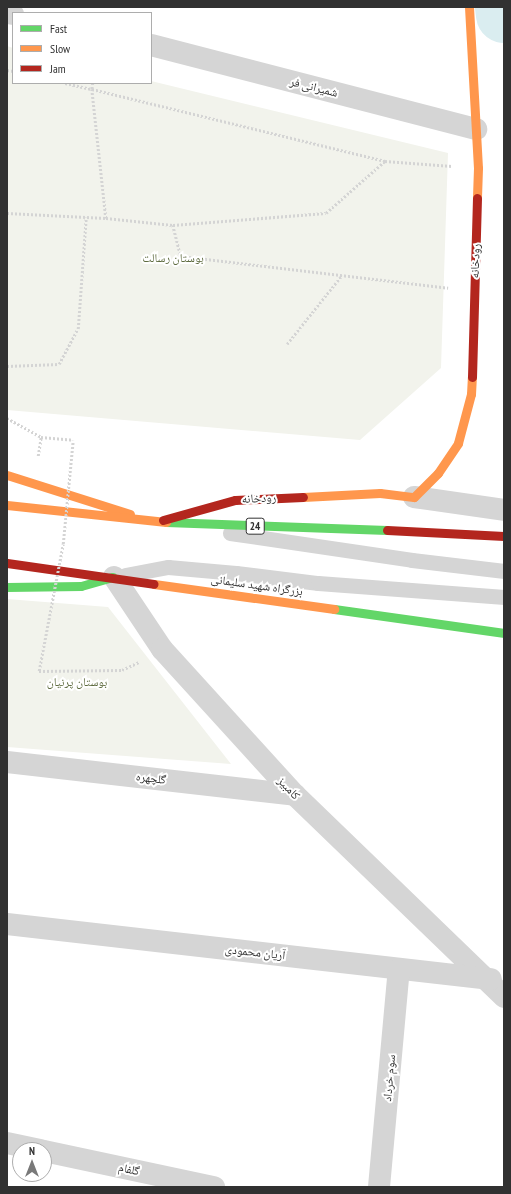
<!DOCTYPE html>
<html>
<head>
<meta charset="utf-8">
<style>
  body { margin:0 }
  #map { position:relative; width:511px; height:1194px; overflow:hidden; background:#fff; font-family:"PT Sans Narrow","Noto Naskh Arabic",sans-serif }
  div>[style] { position:absolute }
  .green>* { inset:0; background:#f2f3ec }
  .river>* { height:56px; margin:-28px; padding:0 28px; transform-origin:28px; border-radius:28px; background:#daedf0 }
  .path>* { height:2.5px; margin-top:-1.25px; transform-origin:0; background:repeating-linear-gradient(90deg,#d4d4d4 0 2px,transparent 0 4px) }
  .lane>* { height:15px; margin:-7.5px; padding:0 7.5px; transform-origin:7.5px; border-radius:7.5px; background:#d5d5d5 }
  .street>* { height:22px; margin:-11px; padding:0 11px; transform-origin:11px; border-radius:11px; background:#d5d5d5 }
  .fast>* { height:9px; margin:-4.5px; padding:0 4.5px; transform-origin:4.5px; border-radius:4.5px; background:#63d668 }
  .slow>* { height:9px; margin:-4.5px; padding:0 4.5px; transform-origin:4.5px; border-radius:4.5px; background:#ff974d }
  .jam>* { height:9px; margin:-4.5px; padding:0 4.5px; transform-origin:4.5px; border-radius:4.5px; background:#b3261e }
  .path-bridge>* { height:2.5px; margin-top:-1.25px; transform-origin:0; background:repeating-linear-gradient(90deg,#d4d4d4 0 2px,transparent 0 4px) }
  span { translate:-50% -50%; white-space:nowrap; text-align:center; line-height:1.15; -webkit-text-stroke:4px #fff; paint-order:stroke }
  .shield-label span { padding:1px 3px; background:#fff; border:1px solid; border-radius:3px; -webkit-text-stroke-width:0 }
  .shield-label { font-size:11px; color:#313131; font-weight:700 }
  .street-label { font-size:12px; color:#313131 }
  .park-label { font-size:12px; color:#5e6b3f }
  .frame { position:absolute; inset:0; border:8px solid #313131; pointer-events:none }
  .legend { position:absolute; left:12px; top:12px; width:140px; height:72px; box-sizing:border-box; background:#fff; border:1px solid #adadad; margin:0; padding:5px 7px; list-style:none; font-size:12px; color:#313131 }
  .legend li { display:flex; align-items:center; gap:8px; height:20px }
  .legend b { width:20px; border:1px solid #adadad }
  .north { position:absolute; left:12px; top:1142px; width:40px; height:40px; box-sizing:border-box; background:#fff; border:1px solid #adadad; border-radius:50%; rotate:0deg; font-size:11px; font-weight:700; line-height:16px; text-align:center; color:#313131 }
  .north::after { content:''; display:block; margin:auto; width:14px; height:18px; background:#797979; clip-path:polygon(50% 0,100% 100%,50% 72%,0 100%) }
</style>
</head>
<body>
<div id="map">
  <div class="green">
    <i style="clip-path:polygon(7px 46px,13px 48px,13px 83px,151px 83px,151px 81px,448px 153px,441px 368px,360px 440px,7px 410px)"></i>
    <i style="clip-path:polygon(7px 599px,108px 607px,231px 764px,7px 747px)"></i>
  </div>
  <div class="river">
    <i style="left:503px;top:7px;width:8px;rotate:83deg"></i>
  </div>
  <div class="path">
    <i style="left:7px;top:70px;width:6px;rotate:9deg"></i>
    <i style="left:65px;top:83px;width:28px;rotate:13deg"></i>
    <i style="left:92px;top:89px;width:130px;rotate:83.8deg"></i>
    <i style="left:106px;top:218px;width:67px;rotate:6deg"></i>
    <i style="left:173px;top:225px;width:32px;rotate:76deg"></i>
    <i style="left:181px;top:256px;width:269px;rotate:6.8deg"></i>
    <i style="left:93px;top:83px;width:6px;rotate:99deg"></i>
    <i style="left:92px;top:89px;width:302px;rotate:13.8deg"></i>
    <i style="left:7px;top:213px;width:99px;rotate:2.9deg"></i>
    <i style="left:173px;top:225px;width:153px;rotate:-4.5deg"></i>
    <i style="left:326px;top:213px;width:79px;rotate:-41.4deg"></i>
    <i style="left:385px;top:161px;width:67px;rotate:4.3deg"></i>
    <i style="left:287px;top:344px;width:88px;rotate:-51.4deg"></i>
    <i style="left:7px;top:366px;width:52px;rotate:-2.2deg"></i>
    <i style="left:59px;top:364px;width:40px;rotate:-62deg"></i>
    <i style="left:78px;top:329px;width:112px;rotate:-85.9deg"></i>
    <i style="left:7px;top:418px;width:39px;rotate:29deg"></i>
    <i style="left:41px;top:437px;width:32px;rotate:5deg"></i>
    <i style="left:38px;top:456px;width:19px;rotate:-81deg"></i>
    <i style="left:39px;top:671px;width:83px;rotate:-0.7deg"></i>
    <i style="left:122px;top:670px;width:19px;rotate:-25deg"></i>
  </div>
  <div class="lane">
    <i style="left:230px;top:533px;width:184px;rotate:8.4deg"></i>
    <i style="left:412px;top:560px;width:93px;rotate:6.8deg"></i>
    <i style="left:125px;top:575px;width:44px;rotate:-10.5deg"></i>
    <i style="left:168px;top:567px;width:68px;rotate:5deg"></i>
    <i style="left:236px;top:573px;width:83px;rotate:7deg"></i>
    <i style="left:318px;top:583px;width:187px;rotate:4.3deg"></i>
  </div>
  <div class="street">
    <i style="left:7px;top:13px;width:6px;rotate:9deg"></i>
    <i style="left:151px;top:45px;width:336px;rotate:14.5deg"></i>
    <i style="left:414px;top:497px;width:91px;rotate:8.2deg"></i>
    <i style="left:114px;top:577px;width:87px;rotate:56.3deg"></i>
    <i style="left:162px;top:649px;width:197px;rotate:47.7deg"></i>
    <i style="left:295px;top:795px;width:291px;rotate:44deg"></i>
    <i style="left:7px;top:762px;width:290px;rotate:6.5deg"></i>
    <i style="left:7px;top:924px;width:487px;rotate:6.5deg"></i>
    <i style="left:7px;top:1143px;width:35px;rotate:12deg"></i>
    <i style="left:44px;top:1151px;width:174px;rotate:12deg"></i>
    <i style="left:379px;top:1187px;width:219px;rotate:-84.8deg"></i>
  </div>
  <div class="fast">
    <i style="left:166px;top:522px;width:221px;rotate:2.1deg"></i>
    <i style="left:7px;top:587px;width:74px;rotate:-0.8deg"></i>
    <i style="left:81px;top:586px;width:33px;rotate:-16deg"></i>
    <i style="left:334px;top:609px;width:172px;rotate:8deg"></i>
  </div>
  <div class="slow">
    <i style="left:469px;top:7px;width:161px;rotate:86.8deg"></i>
    <i style="left:478px;top:168px;width:30px;rotate:92deg"></i>
    <i style="left:7px;top:475px;width:129px;rotate:17.6deg"></i>
    <i style="left:303px;top:497px;width:77px;rotate:-3deg"></i>
    <i style="left:380px;top:493px;width:34px;rotate:7deg"></i>
    <i style="left:414px;top:497px;width:34px;rotate:-45deg"></i>
    <i style="left:438px;top:473px;width:36px;rotate:-56deg"></i>
    <i style="left:458px;top:443px;width:51px;rotate:-75.1deg"></i>
    <i style="left:471px;top:394px;width:17px;rotate:-87deg"></i>
    <i style="left:7px;top:505px;width:160px;rotate:6.1deg"></i>
    <i style="left:154px;top:584px;width:182px;rotate:7.9deg"></i>
  </div>
  <div class="jam">
    <i style="left:472px;top:377px;width:179px;rotate:-88.4deg"></i>
    <i style="left:163px;top:520px;width:75px;rotate:-15.5deg"></i>
    <i style="left:235px;top:500px;width:68px;rotate:-2.5deg"></i>
    <i style="left:387px;top:530px;width:117px;rotate:2.9deg"></i>
    <i style="left:7px;top:563px;width:148px;rotate:8.1deg"></i>
  </div>
  <div class="path-bridge">
    <i style="left:39px;top:671px;width:129px;rotate:-79.3deg"></i>
    <i style="left:63px;top:544px;width:104px;rotate:-84.5deg"></i>
  </div>
  <div class="shield-label">
    <span style="left:255px;top:526px">24</span>
  </div>
  <div class="street-label">
    <span style="left:314px;top:87px;rotate:14deg">شمیرانی فر</span>
    <span style="left:475px;top:261px;rotate:-88deg">رودخانه</span>
    <span style="left:259px;top:498px;rotate:-3deg">رودخانه</span>
    <span style="left:257px;top:585px;rotate:8deg">بزرگراه شهید سلیمانی</span>
    <span style="left:151px;top:778px;rotate:7deg">گلچهره</span>
    <span style="left:289px;top:788px;rotate:47deg">کامبیز</span>
    <span style="left:255px;top:952px;rotate:6deg">آریان محمودی</span>
    <span style="left:389px;top:1078px;rotate:-85deg">سوم خرداد</span>
    <span style="left:129px;top:1169px;rotate:12deg">گلفام</span>
  </div>
  <div class="park-label">
    <span style="left:173px;top:258px">بوستان رسالت</span>
    <span style="left:77px;top:682px">بوستان پرنیان</span>
  </div>
  <div class="frame"></div>
  <ul class="legend">
  <li><b style="height:5px;background:#63d668"></b>Fast</li>
  <li><b style="height:5px;background:#ff974d"></b>Slow</li>
  <li><b style="height:5px;background:#b3261e"></b>Jam</li>
  </ul>
  <div class="north">N</div>
</div>
</body>
</html>
